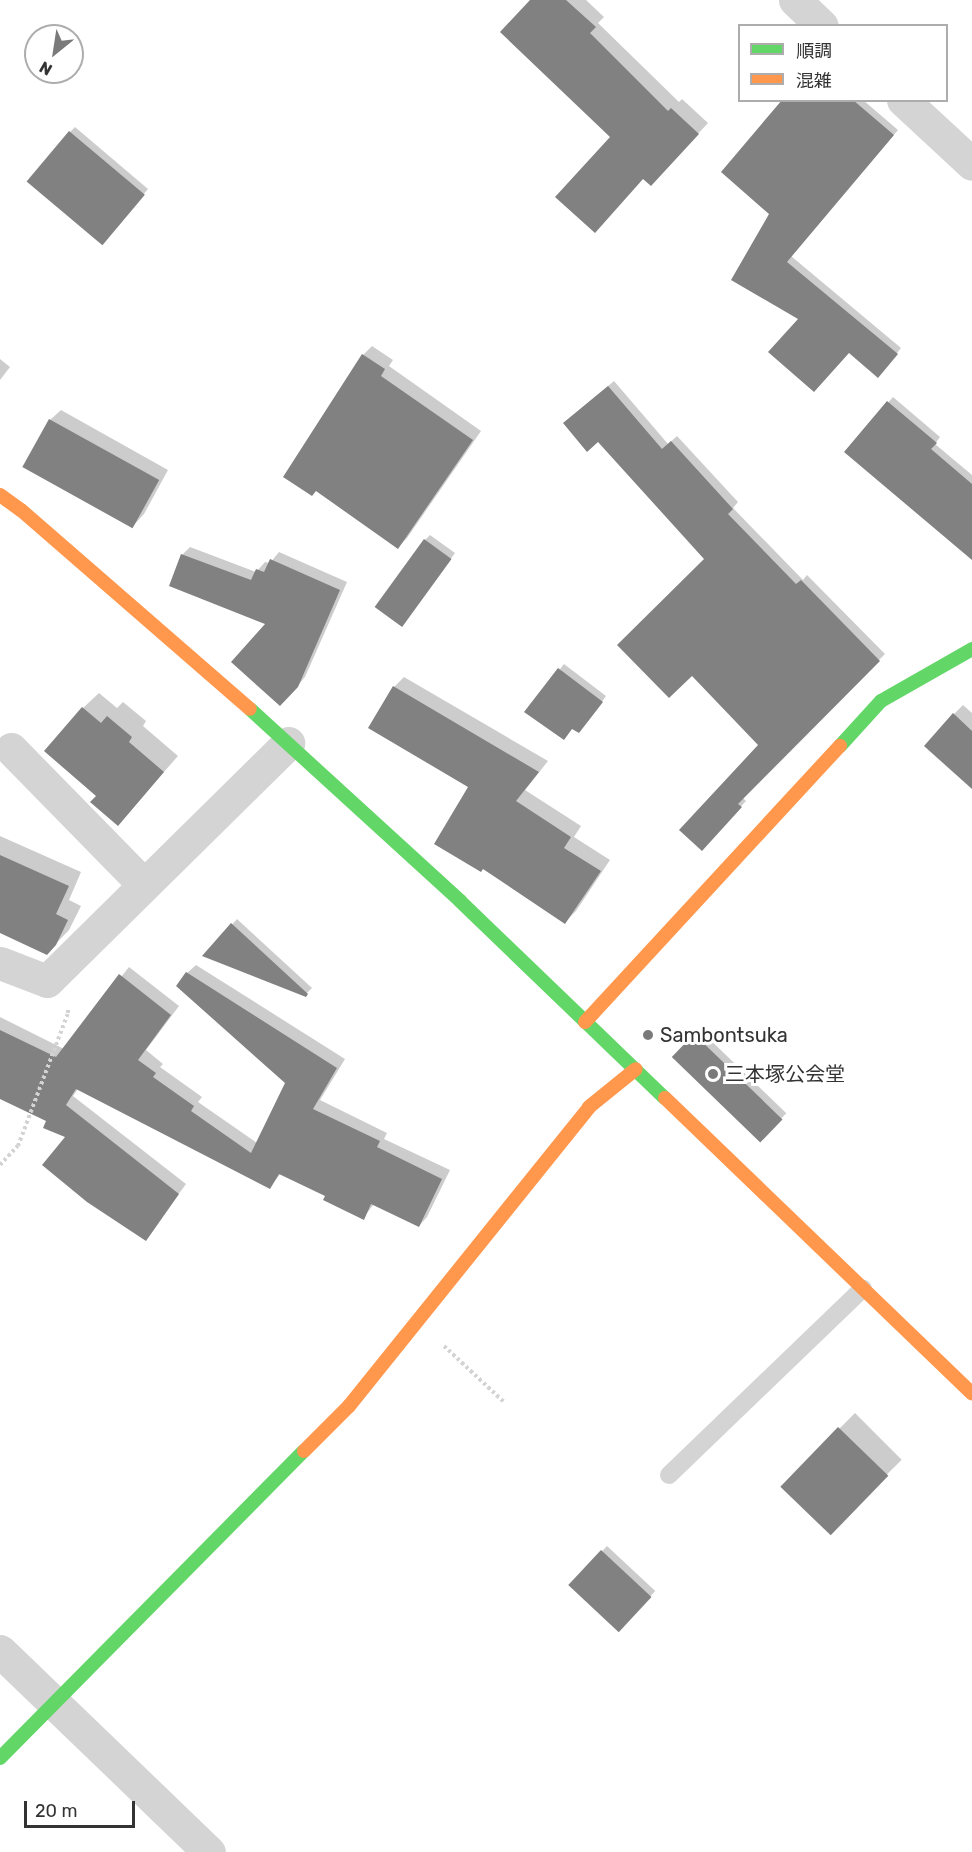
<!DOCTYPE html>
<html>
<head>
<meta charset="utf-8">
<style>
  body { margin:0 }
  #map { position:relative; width:972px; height:1852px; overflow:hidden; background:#fff; font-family:Rubik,"Noto Sans JP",sans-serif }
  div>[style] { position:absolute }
  .shadow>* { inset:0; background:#0003; transform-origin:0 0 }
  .building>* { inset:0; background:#818181; transform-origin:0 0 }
  .path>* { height:4px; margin-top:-2px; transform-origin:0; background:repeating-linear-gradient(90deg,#d3d3d3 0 3px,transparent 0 6px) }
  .lane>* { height:18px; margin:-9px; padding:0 9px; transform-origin:9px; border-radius:9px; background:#d4d4d4 }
  .street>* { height:33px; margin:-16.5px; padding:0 16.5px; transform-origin:16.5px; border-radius:16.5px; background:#d4d4d4 }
  .fast>* { height:14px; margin:-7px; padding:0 7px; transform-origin:7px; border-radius:7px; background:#63d668 }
  .slow>* { height:14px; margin:-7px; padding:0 7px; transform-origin:7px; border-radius:7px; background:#ff974d }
  .dots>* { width:16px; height:16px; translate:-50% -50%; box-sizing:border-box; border:3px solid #fff; border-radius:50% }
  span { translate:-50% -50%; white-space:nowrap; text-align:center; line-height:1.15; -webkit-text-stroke:6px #fff; paint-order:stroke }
  .poi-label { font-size:20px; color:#333 }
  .left { translate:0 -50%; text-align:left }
  .legend { position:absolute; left:738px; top:24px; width:210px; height:78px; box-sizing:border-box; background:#fff; border:2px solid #adadad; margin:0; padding:8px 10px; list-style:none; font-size:18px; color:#333 }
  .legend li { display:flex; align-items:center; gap:12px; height:30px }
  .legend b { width:30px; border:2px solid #adadad }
  .north { position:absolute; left:24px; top:24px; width:60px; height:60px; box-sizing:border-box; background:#fff; border:2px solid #adadad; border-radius:50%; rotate:210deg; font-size:16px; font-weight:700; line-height:24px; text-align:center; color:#333 }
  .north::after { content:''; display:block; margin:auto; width:21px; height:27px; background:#7a7a7a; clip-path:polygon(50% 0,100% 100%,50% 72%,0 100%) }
  .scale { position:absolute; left:24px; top:1801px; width:111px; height:27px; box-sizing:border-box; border:3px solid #333; border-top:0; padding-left:8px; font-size:18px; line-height:21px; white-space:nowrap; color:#333; -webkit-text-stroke:4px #fff; paint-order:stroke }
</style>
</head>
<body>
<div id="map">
  <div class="shadow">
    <i style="clip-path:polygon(532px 0,586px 0,604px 17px,598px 23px,679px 102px,682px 99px,708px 123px,661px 174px,612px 137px)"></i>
    <i style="clip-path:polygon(784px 100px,863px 100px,898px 130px,791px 256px,901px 348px,883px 371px,800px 318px,771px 213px)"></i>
    <i style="clip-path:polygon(75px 127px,148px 189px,108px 237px,70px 132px)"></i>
    <i style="clip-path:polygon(372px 346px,393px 360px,389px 366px,481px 431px,407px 538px,398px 547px,317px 490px,363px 355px)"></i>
    <i style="clip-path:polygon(0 359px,10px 367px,0 380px)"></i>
    <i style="clip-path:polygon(614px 381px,668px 444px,677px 436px,738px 502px,733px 508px,803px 580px,807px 575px,885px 654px,742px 797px,746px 801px,707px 843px,760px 745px,706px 559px,598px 440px,571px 417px)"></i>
    <i style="clip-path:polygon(893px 397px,940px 437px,935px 444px,972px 475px,972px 558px,846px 452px)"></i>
    <i style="clip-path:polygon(61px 410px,168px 470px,144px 514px,134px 525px,50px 420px)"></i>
    <i style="clip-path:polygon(430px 535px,455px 553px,407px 619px,425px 540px)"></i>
    <i style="clip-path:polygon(190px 547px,256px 572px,265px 562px,270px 563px,279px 552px,347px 582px,305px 677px,288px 697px,268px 624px,170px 585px,182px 555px)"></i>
    <i style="clip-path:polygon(564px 664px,606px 696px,583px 727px,560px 669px)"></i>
    <i style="clip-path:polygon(404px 677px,548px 761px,525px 790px,581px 826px,574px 837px,610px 860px,576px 911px,565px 922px,470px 787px,394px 687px)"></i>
    <i style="clip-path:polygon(99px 693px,117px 708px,123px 702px,146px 721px,143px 726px,178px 756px,118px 824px,83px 708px)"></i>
    <i style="clip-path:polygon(963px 705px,972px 713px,972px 788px,954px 714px)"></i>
    <i style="clip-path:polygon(0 836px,81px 872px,69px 900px,81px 906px,69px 930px,47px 953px,0 932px)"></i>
    <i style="clip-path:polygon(237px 919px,312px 988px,305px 995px,205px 955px)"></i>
    <i style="clip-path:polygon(196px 965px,345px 1059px,320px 1100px,387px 1133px,384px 1139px,450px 1170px,427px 1217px,419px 1226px,374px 1204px,363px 1218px,327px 1195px,281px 1173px,270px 1187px,78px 1089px,73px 1096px,186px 1184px,146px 1239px,67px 1136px,48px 1120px,0 1097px,0 1017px,64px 1049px,129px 967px,179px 1006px,146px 1050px,163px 1064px,160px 1067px,202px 1097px,198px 1102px,257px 1143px,287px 1083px,187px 973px)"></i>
    <i style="left:700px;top:1030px;width:120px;height:37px;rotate:44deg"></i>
    <i style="left:855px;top:1413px;width:66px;height:103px;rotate:45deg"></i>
    <i style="left:607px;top:1546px;width:66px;height:54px;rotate:43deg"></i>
  </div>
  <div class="building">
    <i style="clip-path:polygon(530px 0,566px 0,596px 27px,590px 33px,668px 111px,671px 108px,699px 134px,651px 186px,643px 179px,595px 233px,555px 197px,610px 137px,500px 32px)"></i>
    <i style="clip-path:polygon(782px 100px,853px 100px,894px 135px,787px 262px,898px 354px,878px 378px,849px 353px,814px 392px,768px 352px,798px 319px,731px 280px,769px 214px,721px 172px)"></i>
    <i style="left:69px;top:131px;width:99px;height:66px;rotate:40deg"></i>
    <i style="clip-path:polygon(362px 354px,385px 369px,381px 376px,473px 440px,398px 549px,316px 491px,312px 496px,283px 477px)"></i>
    <i style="clip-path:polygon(608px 386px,662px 449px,671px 441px,733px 509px,728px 514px,796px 584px,801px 580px,880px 661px,738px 804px,742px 807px,702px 851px,679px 830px,758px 745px,692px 676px,669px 698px,617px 645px,704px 559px,598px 442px,587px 452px,563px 423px)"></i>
    <i style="clip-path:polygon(887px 401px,937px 443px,931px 449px,972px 484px,972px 560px,844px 452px)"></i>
    <i style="left:49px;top:419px;width:126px;height:55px;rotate:29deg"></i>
    <i style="left:424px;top:539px;width:34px;height:84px;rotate:36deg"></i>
    <i style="clip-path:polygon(181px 554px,251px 580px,256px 569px,264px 572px,270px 559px,340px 590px,298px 687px,280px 706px,231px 662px,265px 624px,169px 586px)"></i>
    <i style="clip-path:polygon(558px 668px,603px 702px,579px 733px,572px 729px,564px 740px,524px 712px)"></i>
    <i style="clip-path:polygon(393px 686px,539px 772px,516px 801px,571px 837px,564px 848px,601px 871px,565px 924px,483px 869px,481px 872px,434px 844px,468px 787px,368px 728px)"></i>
    <i style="clip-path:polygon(82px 707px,101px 723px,107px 716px,132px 737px,129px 742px,164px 772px,118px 826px,90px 802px,96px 796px,44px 751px)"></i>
    <i style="clip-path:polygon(953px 713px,972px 731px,972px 789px,924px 746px)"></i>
    <i style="clip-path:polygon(0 855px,69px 886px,56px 914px,68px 920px,56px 945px,47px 955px,0 933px)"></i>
    <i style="clip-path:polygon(231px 923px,308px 994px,306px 997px,202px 956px)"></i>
    <i style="clip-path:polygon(186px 972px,337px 1068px,313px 1109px,380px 1141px,377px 1147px,442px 1179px,419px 1227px,371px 1204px,364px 1220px,323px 1200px,325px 1196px,279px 1174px,270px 1189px,76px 1089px,66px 1105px,179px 1194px,146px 1241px,87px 1202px,42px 1165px,65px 1137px,43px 1128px,46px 1121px,0 1099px,0 1030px,56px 1057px,119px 974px,171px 1015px,138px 1060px,156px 1073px,153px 1077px,194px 1106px,191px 1111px,251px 1153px,285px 1083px,176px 986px)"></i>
    <i style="left:694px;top:1034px;width:123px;height:32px;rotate:44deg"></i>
    <i style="left:838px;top:1427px;width:70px;height:83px;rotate:44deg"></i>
    <i style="left:601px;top:1550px;width:69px;height:48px;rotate:43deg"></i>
  </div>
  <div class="path">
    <i style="left:0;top:1165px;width:26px;rotate:-47deg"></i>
    <i style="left:18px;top:1146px;width:142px;rotate:-69.4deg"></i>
    <i style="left:68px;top:1013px;width:5px;rotate:-90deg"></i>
    <i style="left:444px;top:1346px;width:82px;rotate:43deg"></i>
  </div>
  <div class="lane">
    <i style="left:669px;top:1475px;width:269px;rotate:-43.9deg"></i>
  </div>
  <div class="street">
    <i style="left:795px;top:0;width:37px;rotate:44deg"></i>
    <i style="left:903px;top:100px;width:94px;rotate:42.8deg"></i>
    <i style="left:11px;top:749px;width:190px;rotate:45.6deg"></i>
    <i style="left:0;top:963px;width:50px;rotate:21deg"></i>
    <i style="left:47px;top:981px;width:339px;rotate:-44.6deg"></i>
    <i style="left:0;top:1651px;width:290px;rotate:43.9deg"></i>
  </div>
  <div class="fast">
    <i style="left:250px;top:709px;width:285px;rotate:42.4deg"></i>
    <i style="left:460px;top:901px;width:284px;rotate:43.9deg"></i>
    <i style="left:840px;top:746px;width:61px;rotate:-47.7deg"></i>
    <i style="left:881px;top:701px;width:105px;rotate:-29.7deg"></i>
    <i style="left:0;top:1758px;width:432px;rotate:-45.3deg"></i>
  </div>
  <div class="slow">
    <i style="left:0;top:495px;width:26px;rotate:36deg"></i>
    <i style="left:21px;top:510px;width:303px;rotate:41deg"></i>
    <i style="left:585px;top:1022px;width:376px;rotate:-47.3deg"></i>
    <i style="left:665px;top:1098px;width:426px;rotate:43.9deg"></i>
    <i style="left:304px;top:1451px;width:64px;rotate:-45deg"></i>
    <i style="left:349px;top:1406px;width:383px;rotate:-51.2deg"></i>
    <i style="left:589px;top:1107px;width:60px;rotate:-39deg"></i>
  </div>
  <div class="dots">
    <i style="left:648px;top:1035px;background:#7a7a7a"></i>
    <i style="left:713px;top:1074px;background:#7a7a7a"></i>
  </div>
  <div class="poi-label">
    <span class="left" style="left:660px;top:1035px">Sambontsuka</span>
    <span class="left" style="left:725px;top:1074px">三本塚公会堂</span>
  </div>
  <ul class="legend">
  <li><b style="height:8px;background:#63d668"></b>順調</li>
  <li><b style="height:8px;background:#ff974d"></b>混雑</li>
  </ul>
  <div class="north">N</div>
  <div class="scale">20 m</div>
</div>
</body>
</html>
